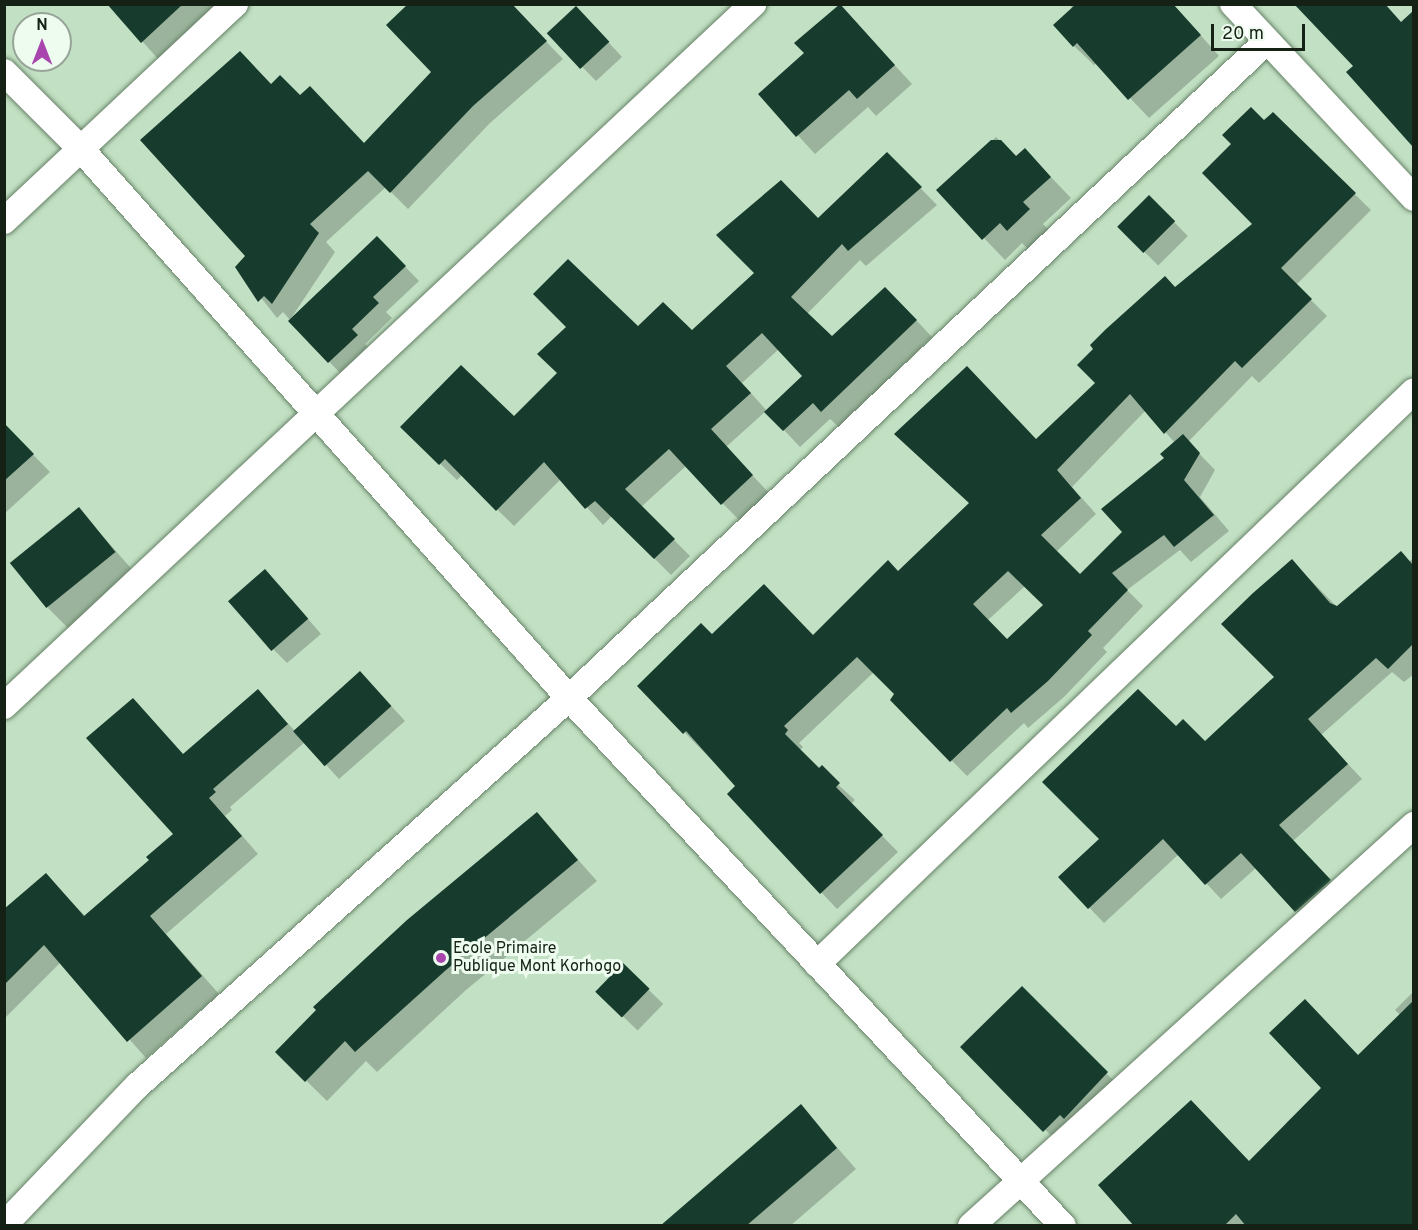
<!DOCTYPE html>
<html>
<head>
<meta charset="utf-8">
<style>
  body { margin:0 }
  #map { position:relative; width:1418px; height:1230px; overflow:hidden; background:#c2e0c3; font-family:Overpass,sans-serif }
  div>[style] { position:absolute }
  .shadow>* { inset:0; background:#0003; transform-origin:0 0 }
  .building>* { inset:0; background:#173c2e; transform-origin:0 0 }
  .roads { filter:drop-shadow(0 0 2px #668167) drop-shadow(0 0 2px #668167) }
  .street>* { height:26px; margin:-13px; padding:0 13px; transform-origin:13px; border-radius:13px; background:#fff }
  .dots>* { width:16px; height:16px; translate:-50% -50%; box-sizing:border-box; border:3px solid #edfcee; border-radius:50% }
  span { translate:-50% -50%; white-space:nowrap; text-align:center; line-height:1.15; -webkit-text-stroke:6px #edfcee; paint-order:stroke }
  .poi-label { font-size:16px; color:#162116 }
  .left { translate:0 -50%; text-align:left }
  .frame { position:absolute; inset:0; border:6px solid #162116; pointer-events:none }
  .north { position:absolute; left:12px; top:12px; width:60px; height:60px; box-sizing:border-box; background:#edfcee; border:2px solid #97a498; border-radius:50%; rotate:0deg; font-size:16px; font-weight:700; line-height:24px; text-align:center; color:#162116 }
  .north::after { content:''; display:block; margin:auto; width:21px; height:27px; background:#a846ad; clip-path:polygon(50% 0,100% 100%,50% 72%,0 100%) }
  .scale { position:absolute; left:1211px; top:24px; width:94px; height:27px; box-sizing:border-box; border:3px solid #162116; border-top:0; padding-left:8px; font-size:18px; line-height:21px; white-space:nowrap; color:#162116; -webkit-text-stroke:4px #edfcee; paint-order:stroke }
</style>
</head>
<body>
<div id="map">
  <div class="shadow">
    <i style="clip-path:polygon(109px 4px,220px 4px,159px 60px)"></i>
    <i style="clip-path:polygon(1069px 4px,1173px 4px,1219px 56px,1149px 118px,1097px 63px,1094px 65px,1074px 46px,1073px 9px)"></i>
    <i style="clip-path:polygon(1414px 13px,1414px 141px,1348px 72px)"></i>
    <i style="clip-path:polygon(590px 22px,622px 57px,596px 81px,549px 33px)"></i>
    <i style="clip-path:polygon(857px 24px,912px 84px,876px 116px,868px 107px,815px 154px,760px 94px)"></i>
    <i style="clip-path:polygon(531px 26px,563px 59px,490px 123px,408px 209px,386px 187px,326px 242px,335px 252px,290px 320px,283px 312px,277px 318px,237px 267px,247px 256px,272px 86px,300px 97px,364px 145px)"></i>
    <i style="clip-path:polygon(evenodd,1273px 114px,1371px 210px,1296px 285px,1327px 316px,1259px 383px,1252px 376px,1188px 442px,1215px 470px,1200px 497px,1229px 531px,1191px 562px,1180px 550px,1127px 590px,1143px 606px,1103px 648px,1107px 652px,1064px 697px,1028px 728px,1024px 723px,967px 776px,892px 700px,896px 694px,874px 672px,799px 743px,803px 747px,800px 750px,855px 800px,851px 804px,898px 852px,837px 909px,729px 794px,737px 786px,639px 686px,713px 636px,813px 637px,898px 573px,1097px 383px,1175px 289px,1254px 224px,1264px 122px,1273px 114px,1146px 410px,1175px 443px,1124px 532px,1080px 576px,1056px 552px,1096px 514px,1072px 487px,1146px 410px,1273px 114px,1025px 586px,1045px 605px,1007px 640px,988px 620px,1025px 586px)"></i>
    <i style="clip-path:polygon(996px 137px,1017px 157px,1025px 150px,1071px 198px,1043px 224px,1050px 231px,1029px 250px,1022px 243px,1005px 260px,938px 190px)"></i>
    <i style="clip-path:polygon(evenodd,887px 154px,937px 205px,866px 266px,860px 260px,807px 314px,832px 338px,902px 305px,932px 337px,839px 427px,830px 419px,800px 447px,766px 411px,726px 447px,769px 493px,739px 520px,686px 466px,641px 507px,690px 556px,671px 575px,612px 516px,603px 525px,561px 479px,514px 526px,462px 475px,457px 480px,402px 427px,514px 418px,638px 329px,692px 332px,819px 220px,887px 154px,779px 349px,804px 376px,767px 411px,742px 383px,779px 349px)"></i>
    <i style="left:1149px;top:197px;width:55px;height:42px;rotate:45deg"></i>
    <i style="clip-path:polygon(377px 238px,419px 281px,386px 312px,392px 318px,365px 344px,371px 350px,343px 376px,290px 321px)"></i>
    <i style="clip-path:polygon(4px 425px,50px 472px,4px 514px)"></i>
    <i style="clip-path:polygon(79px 509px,136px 574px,69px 629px,48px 608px)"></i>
    <i style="clip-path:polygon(1414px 558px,1414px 674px,1404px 682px,1392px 672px,1321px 735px,1362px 779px,1293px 841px,1344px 896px,1311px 926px,1256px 868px,1221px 899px,1179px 854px,1104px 923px,1060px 877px,1101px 839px,1176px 728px,1205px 743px,1276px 677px,1292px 561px,1338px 608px)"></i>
    <i style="clip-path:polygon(279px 585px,321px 634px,287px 663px,273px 649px)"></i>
    <i style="clip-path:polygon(374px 687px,405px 721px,339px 779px,305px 742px,230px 807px,232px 810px,225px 816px,258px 854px,166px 934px,219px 994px,146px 1058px,61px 962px,4px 1019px,4px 909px,46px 875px,86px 917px,151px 860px,175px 834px,133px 700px,184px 755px,258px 691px,294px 730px)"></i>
    <i style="clip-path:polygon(537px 814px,597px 881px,466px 990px,377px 1072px,366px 1061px,327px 1101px,277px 1052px)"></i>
    <i style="left:623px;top:965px;width:56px;height:37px;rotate:44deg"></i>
    <i style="left:1022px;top:989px;width:145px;height:83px;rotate:45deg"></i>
    <i style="clip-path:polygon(1414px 991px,1414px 1226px,1136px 1226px,1249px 1163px,1289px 1125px,1286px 1123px,1401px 1016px,1395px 1010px)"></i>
    <i style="clip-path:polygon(801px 1106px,856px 1169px,790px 1226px,663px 1226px)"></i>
  </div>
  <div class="building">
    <i style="clip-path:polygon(107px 4px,183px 4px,141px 43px)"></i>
    <i style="clip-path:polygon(408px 4px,512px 4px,547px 41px,473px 106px,390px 193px,368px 171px,310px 224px,319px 233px,272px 304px,264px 296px,258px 302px,235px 267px,245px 256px,140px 140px,240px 51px,271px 84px,280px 75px,300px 95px,310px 86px,364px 143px,431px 72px,386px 25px)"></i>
    <i style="clip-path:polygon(840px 4px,895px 65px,857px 99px,849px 90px,796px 137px,758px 94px,804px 53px,794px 43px)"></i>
    <i style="clip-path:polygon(1076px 4px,1173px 4px,1201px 35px,1128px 100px,1077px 43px,1073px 47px,1053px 25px)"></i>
    <i style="clip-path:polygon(1294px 4px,1385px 4px,1401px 22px,1413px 11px,1413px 147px,1346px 72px,1353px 66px)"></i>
    <i style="left:576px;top:6px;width:49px;height:40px;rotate:47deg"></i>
    <i style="clip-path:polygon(evenodd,1251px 107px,1264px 120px,1273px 112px,1356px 193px,1281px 268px,1312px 299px,1242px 368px,1235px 361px,1164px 434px,1130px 394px,1057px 470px,1081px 498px,1041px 535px,1080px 574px,1122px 532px,1101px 509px,1164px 458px,1160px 454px,1183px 434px,1200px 453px,1184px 480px,1214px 515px,1174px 547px,1164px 535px,1112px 573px,1128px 590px,1088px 631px,1092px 635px,1048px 681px,1011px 713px,1007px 708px,950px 762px,890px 700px,894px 694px,857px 657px,784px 726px,788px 730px,785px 734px,819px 768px,822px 765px,840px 783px,836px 787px,883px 835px,820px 894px,727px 794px,735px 786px,686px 731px,683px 734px,637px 686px,701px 623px,712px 634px,764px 584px,813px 635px,888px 560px,898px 571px,969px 503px,894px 434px,967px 366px,1036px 439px,1095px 383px,1077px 365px,1093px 349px,1090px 345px,1105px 330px,1165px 276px,1175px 287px,1252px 224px,1202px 173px,1231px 144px,1222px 135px,1251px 107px,1008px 571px,1043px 605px,1007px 639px,973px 604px,1008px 571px)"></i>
    <i style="clip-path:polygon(991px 140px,1001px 140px,1016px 156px,1025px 148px,1051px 177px,1023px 202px,1030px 209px,1007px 231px,1000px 223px,982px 240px,936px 190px)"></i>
    <i style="clip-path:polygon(887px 152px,922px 187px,848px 251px,842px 244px,791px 297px,832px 336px,885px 287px,917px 320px,821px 412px,813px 403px,783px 431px,764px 412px,802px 376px,762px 333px,726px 366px,751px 393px,711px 429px,753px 475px,721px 505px,669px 449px,625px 489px,675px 539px,654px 559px,595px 501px,585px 509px,544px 462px,496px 511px,445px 459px,439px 465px,400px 427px,461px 365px,514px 416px,557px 373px,537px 354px,566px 327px,533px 294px,568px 259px,638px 326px,663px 302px,692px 330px,754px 273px,716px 235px,781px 180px,818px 218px)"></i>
    <i style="left:1149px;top:195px;width:37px;height:45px;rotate:45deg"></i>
    <i style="clip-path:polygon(377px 236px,406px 266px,373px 297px,379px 303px,352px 329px,358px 335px,328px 363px,288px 321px)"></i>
    <i style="clip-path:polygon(4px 423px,34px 454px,4px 481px)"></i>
    <i style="left:79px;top:507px;width:58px;height:89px;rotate:51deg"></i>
    <i style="clip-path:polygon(1401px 551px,1413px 565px,1413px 644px,1388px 669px,1376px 658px,1308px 719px,1348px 764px,1279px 825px,1331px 880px,1295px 912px,1241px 853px,1205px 885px,1163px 839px,1088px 909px,1058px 877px,1099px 839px,1042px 782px,1138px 689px,1176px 726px,1183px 719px,1205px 741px,1274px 677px,1221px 624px,1253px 593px,1292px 559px,1330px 603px,1337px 606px)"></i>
    <i style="left:265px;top:569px;width:66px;height:49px;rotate:49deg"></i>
    <i style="left:360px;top:671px;width:47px;height:90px;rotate:48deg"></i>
    <i style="clip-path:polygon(258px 689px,288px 724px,213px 789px,216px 792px,209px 798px,242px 836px,150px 916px,202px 976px,127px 1042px,44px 945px,4px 985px,4px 909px,46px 873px,84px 916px,149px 860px,146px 857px,173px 834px,86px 738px,133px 698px,183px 754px)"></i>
    <i style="clip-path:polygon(537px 812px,578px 860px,446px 970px,355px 1052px,345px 1041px,305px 1082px,275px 1052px,316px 1010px,313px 1007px,407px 920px)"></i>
    <i style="left:623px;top:963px;width:37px;height:40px;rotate:44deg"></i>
    <i style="clip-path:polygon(1022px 986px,1108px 1072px,1064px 1119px,1060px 1115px,1043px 1132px,960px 1047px)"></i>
    <i style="clip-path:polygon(1305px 999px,1358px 1055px,1413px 1001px,1413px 1226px,1246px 1226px,1236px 1214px,1224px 1226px,1134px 1226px,1098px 1185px,1191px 1100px,1249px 1161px,1321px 1088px,1269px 1033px)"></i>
    <i style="clip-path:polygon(801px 1104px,837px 1148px,746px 1226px,660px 1226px)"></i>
  </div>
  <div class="roads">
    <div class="street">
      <i style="left:1233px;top:4px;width:265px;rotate:47deg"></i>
      <i style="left:4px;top:72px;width:109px;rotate:45deg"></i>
      <i style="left:81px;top:149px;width:735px;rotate:48.37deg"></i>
      <i style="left:569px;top:698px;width:723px;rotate:46.91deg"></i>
      <i style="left:4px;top:221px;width:317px;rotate:-43.2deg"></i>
      <i style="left:4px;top:706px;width:1027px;rotate:-43.14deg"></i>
      <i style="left:817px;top:964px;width:827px;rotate:-43.82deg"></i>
      <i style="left:4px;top:1225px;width:192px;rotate:-46.3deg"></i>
      <i style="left:137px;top:1086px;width:581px;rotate:-41.93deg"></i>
      <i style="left:569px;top:698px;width:957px;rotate:-43.26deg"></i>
      <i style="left:971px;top:1226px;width:598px;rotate:-42.15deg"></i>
    </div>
  </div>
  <div class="dots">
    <i style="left:441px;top:958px;background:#a846ad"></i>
  </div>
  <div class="poi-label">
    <span class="left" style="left:453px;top:958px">Ecole Primaire<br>Publique Mont Korhogo</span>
  </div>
  <div class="frame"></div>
  <div class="north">N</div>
  <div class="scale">20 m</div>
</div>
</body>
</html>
